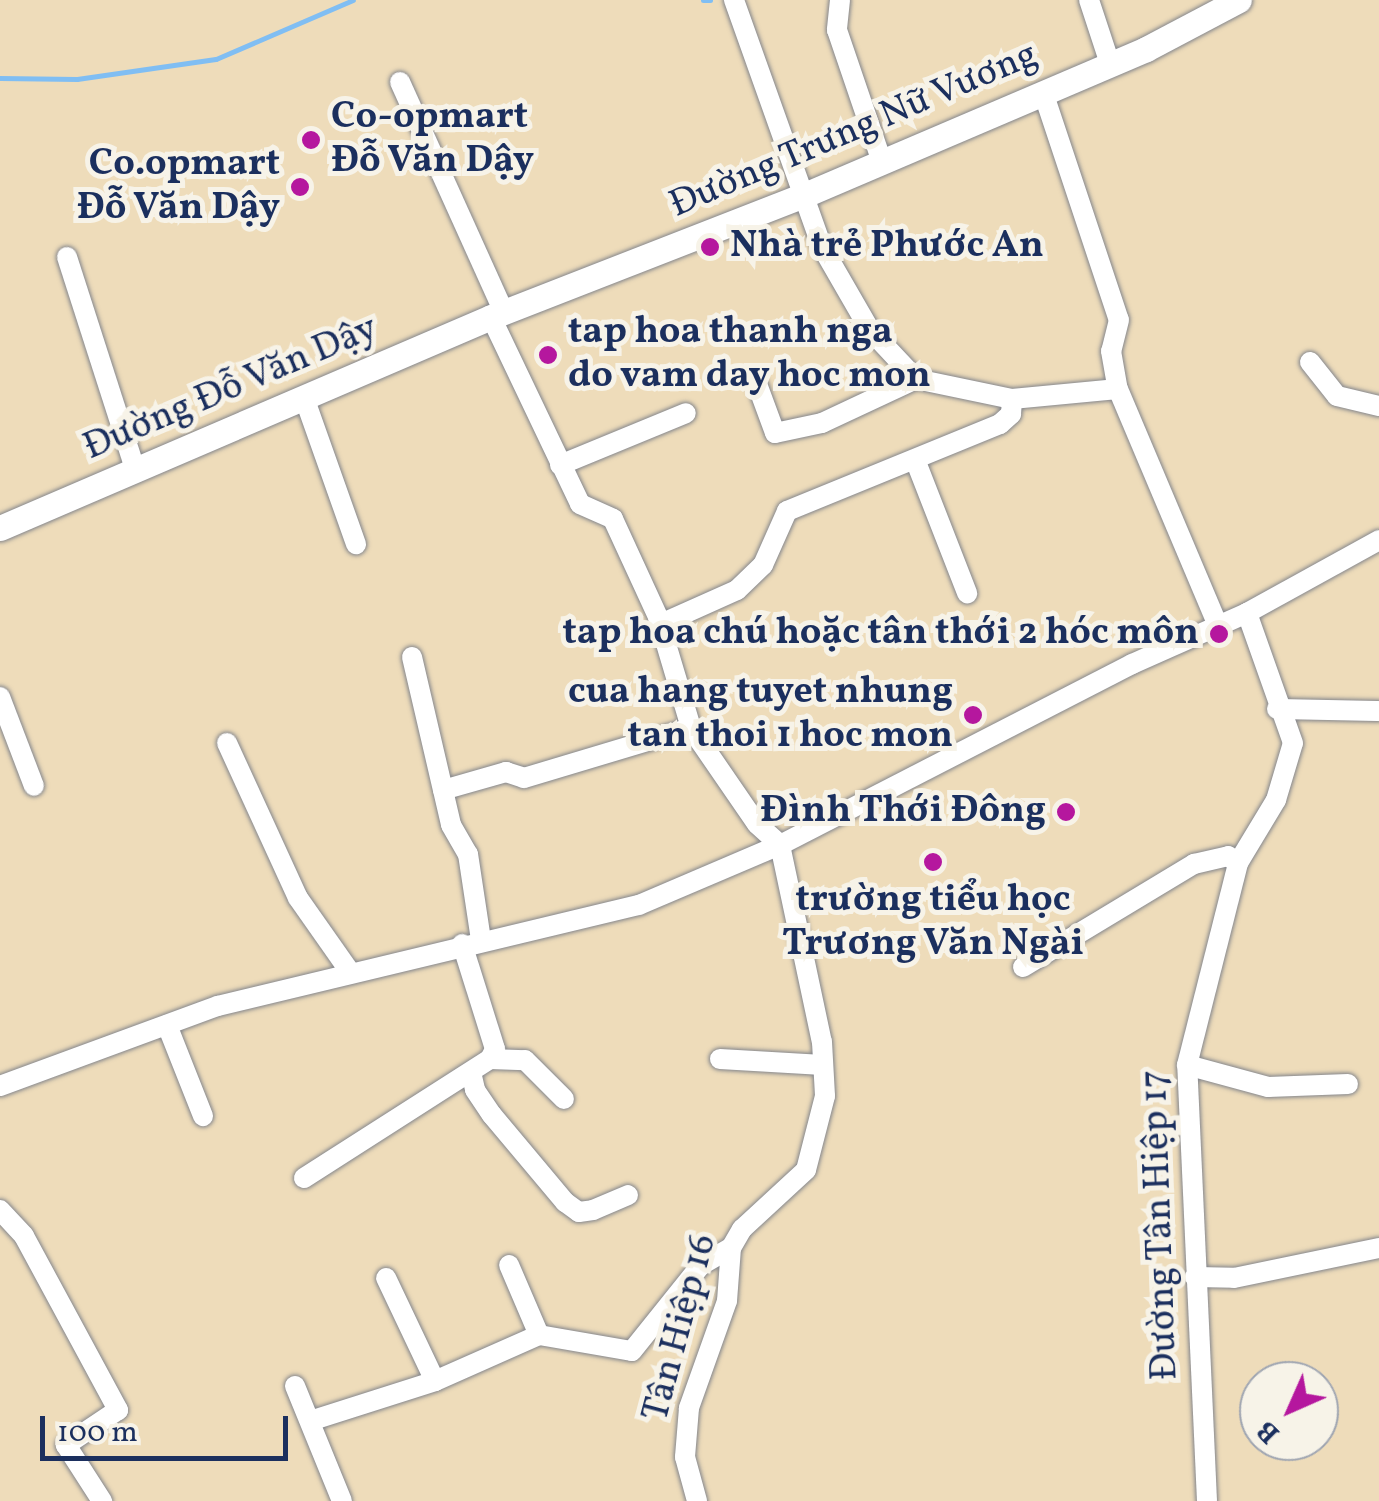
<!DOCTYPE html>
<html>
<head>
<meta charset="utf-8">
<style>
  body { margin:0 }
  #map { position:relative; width:1379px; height:1501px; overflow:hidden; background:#eedcba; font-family:Vollkorn,serif }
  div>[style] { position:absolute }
  .stream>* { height:5px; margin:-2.5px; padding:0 2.5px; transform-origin:2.5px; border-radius:2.5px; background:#80bef3 }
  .roads { filter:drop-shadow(0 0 2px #84868c) drop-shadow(0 0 2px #84868c) }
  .minor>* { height:20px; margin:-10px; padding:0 10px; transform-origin:10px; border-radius:10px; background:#fff }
  .major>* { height:25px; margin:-12.5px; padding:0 12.5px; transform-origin:12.5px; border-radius:12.5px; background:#fff }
  .dots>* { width:28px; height:28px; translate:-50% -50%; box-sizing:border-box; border:5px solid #f7f3e8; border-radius:50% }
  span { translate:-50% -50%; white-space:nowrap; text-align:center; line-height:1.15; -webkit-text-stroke:10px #f7f3e8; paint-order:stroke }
  .poi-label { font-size:38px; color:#1b2f5e; font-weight:700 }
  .left { translate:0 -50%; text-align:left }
  .right { translate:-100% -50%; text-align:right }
  .street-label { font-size:38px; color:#1b2f5e }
  .north { position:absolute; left:1239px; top:1361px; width:100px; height:100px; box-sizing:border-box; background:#f7f3e8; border:2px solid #9fa5b1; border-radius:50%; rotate:225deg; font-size:28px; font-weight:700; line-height:40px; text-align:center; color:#1b2f5e }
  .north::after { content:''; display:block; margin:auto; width:35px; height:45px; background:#b5179e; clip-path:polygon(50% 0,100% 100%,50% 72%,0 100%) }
  .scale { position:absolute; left:40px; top:1416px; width:248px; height:45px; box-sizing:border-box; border:5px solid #1b2f5e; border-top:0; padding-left:12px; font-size:30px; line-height:35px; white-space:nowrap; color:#1b2f5e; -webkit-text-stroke:8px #f7f3e8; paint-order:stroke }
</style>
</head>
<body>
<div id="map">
  <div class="stream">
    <i style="left:703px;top:0;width:7px"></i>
    <i style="left:0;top:78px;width:77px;rotate:0.7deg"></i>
    <i style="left:77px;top:79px;width:140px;rotate:-8.2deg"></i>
    <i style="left:216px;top:59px;width:149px;rotate:-23.3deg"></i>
  </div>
  <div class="roads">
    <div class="minor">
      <i style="left:734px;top:0;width:262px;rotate:70.4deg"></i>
      <i style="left:822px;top:247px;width:96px;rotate:60deg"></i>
      <i style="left:870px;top:330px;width:67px;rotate:46.8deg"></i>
      <i style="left:916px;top:379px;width:98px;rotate:11.8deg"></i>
      <i style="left:1012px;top:399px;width:106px;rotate:-5.4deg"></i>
      <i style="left:840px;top:0;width:30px;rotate:96deg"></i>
      <i style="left:837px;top:30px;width:139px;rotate:71.2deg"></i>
      <i style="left:1089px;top:0;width:67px;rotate:71.8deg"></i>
      <i style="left:400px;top:82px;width:252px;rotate:65.7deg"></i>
      <i style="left:1043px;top:92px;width:240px;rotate:71.6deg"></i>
      <i style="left:1119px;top:320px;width:32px;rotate:104deg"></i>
      <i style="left:1111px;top:351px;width:39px;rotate:80deg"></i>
      <i style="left:1118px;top:389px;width:254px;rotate:67.1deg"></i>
      <i style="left:67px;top:257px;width:226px;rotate:72.2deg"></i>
      <i style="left:491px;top:317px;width:207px;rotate:64.5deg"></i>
      <i style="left:580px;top:504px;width:36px;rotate:24deg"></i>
      <i style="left:613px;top:519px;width:108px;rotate:65.3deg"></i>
      <i style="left:658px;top:617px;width:116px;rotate:73.4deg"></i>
      <i style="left:691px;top:728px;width:116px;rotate:55.5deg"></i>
      <i style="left:757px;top:824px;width:31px;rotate:42deg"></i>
      <i style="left:780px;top:845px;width:201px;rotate:78deg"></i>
      <i style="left:822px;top:1042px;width:54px;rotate:86.8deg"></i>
      <i style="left:825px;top:1096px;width:76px;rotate:104.4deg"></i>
      <i style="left:806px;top:1170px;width:87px;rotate:137.3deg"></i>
      <i style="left:742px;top:1229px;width:22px;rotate:120deg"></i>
      <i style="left:731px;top:1248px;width:53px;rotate:94.3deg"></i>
      <i style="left:727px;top:1301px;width:114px;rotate:109.6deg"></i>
      <i style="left:689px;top:1408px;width:49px;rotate:94.7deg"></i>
      <i style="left:685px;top:1457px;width:46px;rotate:74.7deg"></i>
      <i style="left:1310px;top:362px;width:43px;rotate:51.5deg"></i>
      <i style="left:1337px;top:396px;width:43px;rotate:13.4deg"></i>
      <i style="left:757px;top:384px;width:52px;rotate:69.8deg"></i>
      <i style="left:775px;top:433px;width:48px;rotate:-12deg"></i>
      <i style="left:822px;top:423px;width:104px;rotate:-25.1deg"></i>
      <i style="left:305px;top:400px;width:153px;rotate:70.5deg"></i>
      <i style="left:916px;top:462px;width:141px;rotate:68.7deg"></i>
      <i style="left:560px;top:465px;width:136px;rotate:-22.4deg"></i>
      <i style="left:661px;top:624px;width:83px;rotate:-24.1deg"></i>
      <i style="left:737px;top:590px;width:36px;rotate:-44deg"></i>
      <i style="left:763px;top:565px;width:59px;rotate:-66deg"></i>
      <i style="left:787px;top:511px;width:230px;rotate:-22.2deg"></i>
      <i style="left:1000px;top:424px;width:15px;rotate:-42deg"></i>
      <i style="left:1011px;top:414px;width:15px;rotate:-86deg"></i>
      <i style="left:412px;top:657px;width:172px;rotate:76.9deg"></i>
      <i style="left:451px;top:825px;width:34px;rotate:60deg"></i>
      <i style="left:468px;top:854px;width:87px;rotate:81.4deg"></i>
      <i style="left:0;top:697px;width:95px;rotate:69.1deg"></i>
      <i style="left:1277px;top:709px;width:102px;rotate:1.1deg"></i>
      <i style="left:227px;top:743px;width:170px;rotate:65.4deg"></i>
      <i style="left:298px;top:898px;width:90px;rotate:54.9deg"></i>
      <i style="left:443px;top:790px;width:66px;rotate:-15.9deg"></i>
      <i style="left:506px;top:772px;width:19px;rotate:18deg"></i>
      <i style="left:524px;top:778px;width:174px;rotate:-16.7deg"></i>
      <i style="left:1023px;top:967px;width:200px;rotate:-31.1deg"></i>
      <i style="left:1194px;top:864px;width:35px;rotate:-13deg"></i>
      <i style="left:1228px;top:856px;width:12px;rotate:35deg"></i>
      <i style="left:167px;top:1025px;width:98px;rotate:68.4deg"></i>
      <i style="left:490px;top:1059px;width:35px;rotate:2deg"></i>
      <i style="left:525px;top:1060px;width:55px;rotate:45deg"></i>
      <i style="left:720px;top:1059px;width:103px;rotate:3.3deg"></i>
      <i style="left:1187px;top:1065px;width:84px;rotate:15.2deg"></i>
      <i style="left:1268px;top:1087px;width:80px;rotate:-2.1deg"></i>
      <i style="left:471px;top:1072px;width:18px;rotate:77deg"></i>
      <i style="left:475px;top:1090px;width:30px;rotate:56deg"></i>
      <i style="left:492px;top:1115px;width:114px;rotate:50deg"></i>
      <i style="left:565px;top:1202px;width:17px;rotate:36deg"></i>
      <i style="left:579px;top:1212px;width:14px;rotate:-8deg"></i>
      <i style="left:593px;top:1210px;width:38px;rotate:-23deg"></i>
      <i style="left:0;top:1086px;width:232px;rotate:-20.2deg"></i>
      <i style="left:218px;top:1006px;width:433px;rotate:-13.5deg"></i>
      <i style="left:639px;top:905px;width:153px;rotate:-23.1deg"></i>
      <i style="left:780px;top:845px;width:396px;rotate:-27.2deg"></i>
      <i style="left:1132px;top:664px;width:126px;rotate:-23.9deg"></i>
      <i style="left:1247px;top:613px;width:151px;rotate:-28.9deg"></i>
      <i style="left:304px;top:1178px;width:221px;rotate:-32.6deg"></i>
      <i style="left:490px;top:1059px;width:11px;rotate:-63deg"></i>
      <i style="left:495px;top:1049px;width:110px;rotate:-107.4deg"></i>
      <i style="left:0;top:1210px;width:35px;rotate:47deg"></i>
      <i style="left:24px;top:1236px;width:198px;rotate:61.6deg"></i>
      <i style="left:118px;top:1410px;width:63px;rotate:146.1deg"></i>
      <i style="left:66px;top:1445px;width:67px;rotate:57.3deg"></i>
      <i style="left:1195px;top:1277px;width:39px;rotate:1deg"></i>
      <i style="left:1234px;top:1278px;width:148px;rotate:-11.7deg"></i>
      <i style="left:539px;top:1335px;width:94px;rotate:9.8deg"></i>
      <i style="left:632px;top:1351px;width:110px;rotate:-51.3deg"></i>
      <i style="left:701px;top:1265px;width:34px;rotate:-30deg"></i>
      <i style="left:435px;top:1381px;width:114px;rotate:-23.9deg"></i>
      <i style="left:539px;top:1335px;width:76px;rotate:-113.2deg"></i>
      <i style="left:295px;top:1386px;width:124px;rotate:67.8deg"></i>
      <i style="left:310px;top:1421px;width:131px;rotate:-17.7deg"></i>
      <i style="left:435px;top:1381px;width:114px;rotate:-115.4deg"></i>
      <i style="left:1207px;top:1501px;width:436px;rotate:-92.6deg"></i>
      <i style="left:1187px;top:1065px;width:208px;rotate:-75.8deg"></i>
      <i style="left:1238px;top:863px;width:74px;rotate:-58.9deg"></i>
      <i style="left:1276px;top:800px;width:59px;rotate:-73.4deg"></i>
      <i style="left:1293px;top:743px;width:138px;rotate:-109.5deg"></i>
    </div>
    <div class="major">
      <i style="left:0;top:528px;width:534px;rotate:-23.25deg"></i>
      <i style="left:491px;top:317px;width:334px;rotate:-21.3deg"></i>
      <i style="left:802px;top:196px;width:374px;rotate:-23.1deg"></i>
      <i style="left:1146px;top:49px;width:105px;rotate:-27.8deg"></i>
    </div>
  </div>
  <div class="dots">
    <i style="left:311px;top:140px;background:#b5179e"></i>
    <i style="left:300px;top:187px;background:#b5179e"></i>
    <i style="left:710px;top:247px;background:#b5179e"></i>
    <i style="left:548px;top:355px;background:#b5179e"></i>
    <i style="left:1219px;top:634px;background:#b5179e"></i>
    <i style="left:973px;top:715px;background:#b5179e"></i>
    <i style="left:1066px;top:812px;background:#b5179e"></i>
    <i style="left:933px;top:862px;background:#b5179e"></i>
  </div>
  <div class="poi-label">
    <span class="left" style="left:331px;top:140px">Co-opmart<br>Đỗ Văn Dậy</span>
    <span class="right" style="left:280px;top:187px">Co.opmart<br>Đỗ Văn Dậy</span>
    <span class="left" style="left:730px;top:247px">Nhà trẻ Phước An</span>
    <span class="left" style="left:568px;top:355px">tap hoa thanh nga<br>do vam day hoc mon</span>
    <span class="right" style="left:1199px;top:634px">tap hoa chú hoặc tân thới 2 hóc môn</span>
    <span class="right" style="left:953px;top:715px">cua hang tuyet nhung<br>tan thoi 1 hoc mon</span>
    <span class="right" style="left:1046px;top:812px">Đình Thới Đông</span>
    <span style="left:933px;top:923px">trường tiểu học<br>Trương Văn Ngài</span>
  </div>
  <div class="street-label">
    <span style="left:854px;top:131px;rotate:-23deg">Đường Trưng Nữ Vương</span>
    <span style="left:231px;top:389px;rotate:-23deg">Đường Đỗ Văn Dậy</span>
    <span style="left:1161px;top:1225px;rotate:-92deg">Đường Tân Hiệp 17</span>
    <span style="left:681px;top:1328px;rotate:-75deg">Tân Hiệp 16</span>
  </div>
  <div class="north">B</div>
  <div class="scale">100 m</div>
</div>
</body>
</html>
